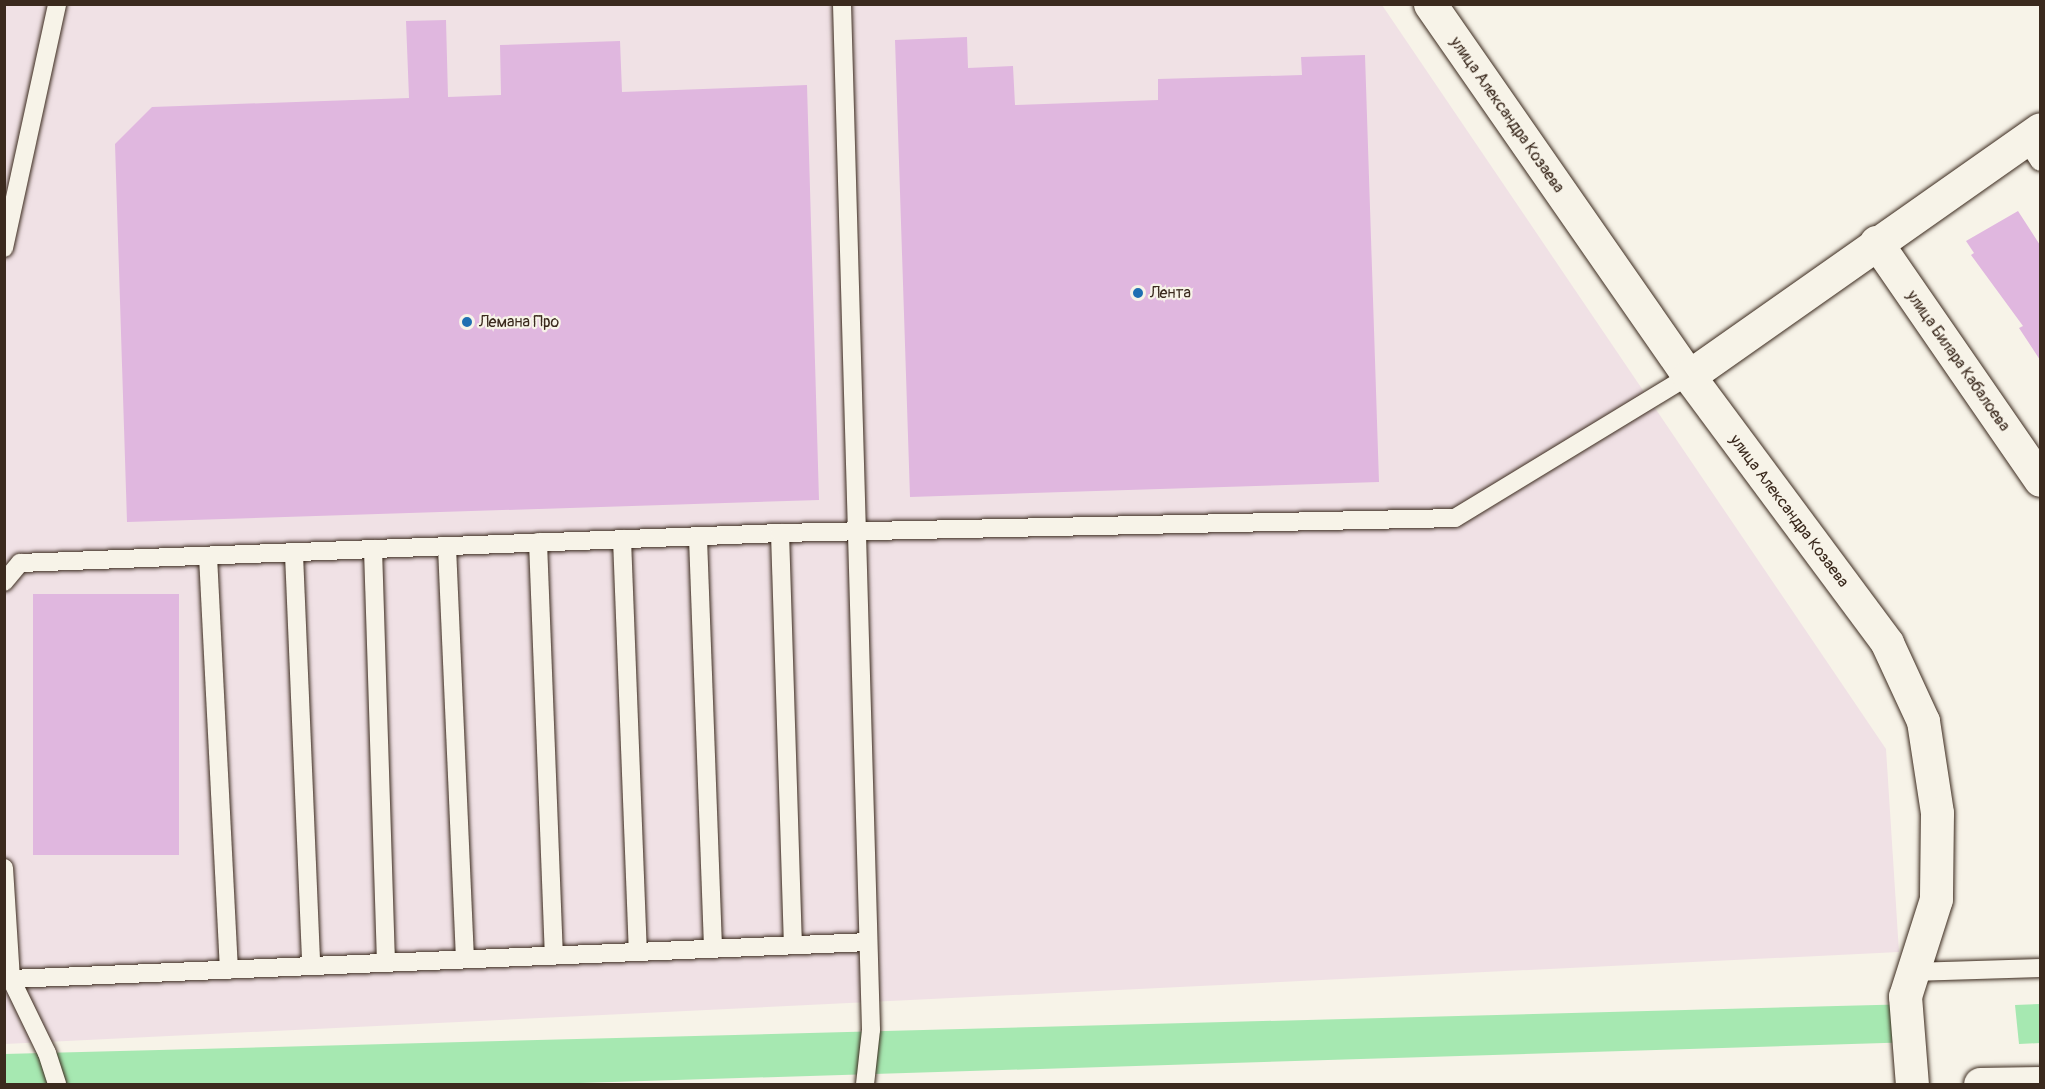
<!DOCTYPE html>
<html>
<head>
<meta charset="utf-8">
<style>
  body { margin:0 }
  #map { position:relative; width:2045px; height:1089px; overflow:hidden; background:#f7f3e8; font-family:Pangolin,sans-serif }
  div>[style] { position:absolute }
  .built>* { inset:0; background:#f0e1e5 }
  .green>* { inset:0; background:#a6e8b1 }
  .building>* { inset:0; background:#e0b7df; transform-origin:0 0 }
  .roads { filter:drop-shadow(0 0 2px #3b2a1e) drop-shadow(0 0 2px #3b2a1e) }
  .service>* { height:18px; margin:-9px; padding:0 9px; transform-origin:9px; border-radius:9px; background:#f7f3e8 }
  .minor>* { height:33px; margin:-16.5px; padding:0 16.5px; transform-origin:16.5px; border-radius:16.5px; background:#f7f3e8 }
  .trunk>* { height:33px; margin:-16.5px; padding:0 16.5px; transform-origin:16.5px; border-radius:16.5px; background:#f7f3e8 }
  .dots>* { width:16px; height:16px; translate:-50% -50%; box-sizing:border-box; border:3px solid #f7f3e8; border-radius:50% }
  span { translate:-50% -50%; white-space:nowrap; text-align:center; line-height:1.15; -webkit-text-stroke:4.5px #f7f3e8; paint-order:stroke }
  .street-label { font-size:16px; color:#3b2a1e }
  .poi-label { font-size:16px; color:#3b2a1e }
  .left { translate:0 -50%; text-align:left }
  .frame { position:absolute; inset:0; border:6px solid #3b2a1e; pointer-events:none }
</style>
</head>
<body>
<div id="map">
  <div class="built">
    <i style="clip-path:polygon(4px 5px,1382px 5px,1886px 749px,1899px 952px,5px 1044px)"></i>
  </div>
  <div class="green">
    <i style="clip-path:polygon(1916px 1004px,1917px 1042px,548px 1084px,5px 1084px,4px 1054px)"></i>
    <i style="clip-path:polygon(2040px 1004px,2040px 1043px,2019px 1044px,2015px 1005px)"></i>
  </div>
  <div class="building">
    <i style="clip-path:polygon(446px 20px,448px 97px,501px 95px,500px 45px,620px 41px,622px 92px,807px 85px,819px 500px,127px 522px,115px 144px,152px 107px,409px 98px,406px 21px)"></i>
    <i style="clip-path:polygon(967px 37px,968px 68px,1013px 66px,1015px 105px,1158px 100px,1158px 79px,1302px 75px,1301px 57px,1365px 55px,1379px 482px,910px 497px,895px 40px)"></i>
    <i style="clip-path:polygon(2018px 211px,2040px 245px,2040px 360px,2019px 328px,2023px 326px,1971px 255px,1974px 253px,1966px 241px)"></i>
    <i style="left:179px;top:594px;width:261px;height:146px;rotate:90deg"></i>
  </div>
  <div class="roads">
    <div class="service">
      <i style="left:842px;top:4px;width:1026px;rotate:88.38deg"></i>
      <i style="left:871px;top:1030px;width:54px;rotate:96.3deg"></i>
      <i style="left:2025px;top:139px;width:27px;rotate:57deg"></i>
      <i style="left:4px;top:248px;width:250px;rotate:-77.7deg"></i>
      <i style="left:780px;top:533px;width:412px;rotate:88.2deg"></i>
      <i style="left:698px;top:538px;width:410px;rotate:87.9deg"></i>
      <i style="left:622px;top:539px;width:413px;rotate:87.8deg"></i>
      <i style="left:538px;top:542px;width:413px;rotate:87.8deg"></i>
      <i style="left:447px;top:547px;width:410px;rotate:87.5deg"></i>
      <i style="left:373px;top:549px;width:413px;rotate:88.2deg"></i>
      <i style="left:294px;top:554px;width:412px;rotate:87.6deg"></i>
      <i style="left:208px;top:556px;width:414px;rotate:87.1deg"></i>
      <i style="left:4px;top:582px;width:25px;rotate:-50deg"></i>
      <i style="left:20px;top:563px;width:761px;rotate:-2.26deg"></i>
      <i style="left:780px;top:533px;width:675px;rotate:-1.27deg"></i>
      <i style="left:1455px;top:518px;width:274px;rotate:-31.3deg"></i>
      <i style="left:4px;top:868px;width:111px;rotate:86.4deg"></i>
      <i style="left:11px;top:979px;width:82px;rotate:64.1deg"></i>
      <i style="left:47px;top:1053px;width:33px;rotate:72deg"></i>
      <i style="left:1913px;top:972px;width:127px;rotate:-1.8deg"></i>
      <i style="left:11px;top:979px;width:858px;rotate:-2.47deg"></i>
    </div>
    <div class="minor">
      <i style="left:1430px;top:4px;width:453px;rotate:55.2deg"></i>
      <i style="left:1689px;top:376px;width:332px;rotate:53.4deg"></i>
      <i style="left:1887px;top:643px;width:86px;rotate:65.2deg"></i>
      <i style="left:1923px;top:721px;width:93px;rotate:81.3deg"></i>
      <i style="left:1937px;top:813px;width:86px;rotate:90.7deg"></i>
      <i style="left:1936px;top:899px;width:102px;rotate:107.7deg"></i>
      <i style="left:1905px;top:996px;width:88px;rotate:85.5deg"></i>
      <i style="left:1876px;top:242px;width:289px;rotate:55.4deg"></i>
      <i style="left:1689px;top:376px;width:429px;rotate:-35.1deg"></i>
    </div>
    <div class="trunk">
      <i style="left:1980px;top:1084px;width:60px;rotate:-1deg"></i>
    </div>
  </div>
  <div class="dots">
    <i style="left:1138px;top:293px;background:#1f6fb2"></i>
    <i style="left:467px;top:322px;background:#1f6fb2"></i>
  </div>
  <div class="street-label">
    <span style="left:1507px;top:115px;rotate:55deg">улица Александра Козаева</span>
    <span style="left:1958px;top:361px;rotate:55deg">улица Билара Кабалоева</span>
    <span style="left:1789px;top:511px;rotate:53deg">улица Александра Козаева</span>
  </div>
  <div class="poi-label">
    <span class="left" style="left:1150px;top:293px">Лента</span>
    <span class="left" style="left:479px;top:322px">Лемана Про</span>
  </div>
  <div class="frame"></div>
</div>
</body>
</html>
